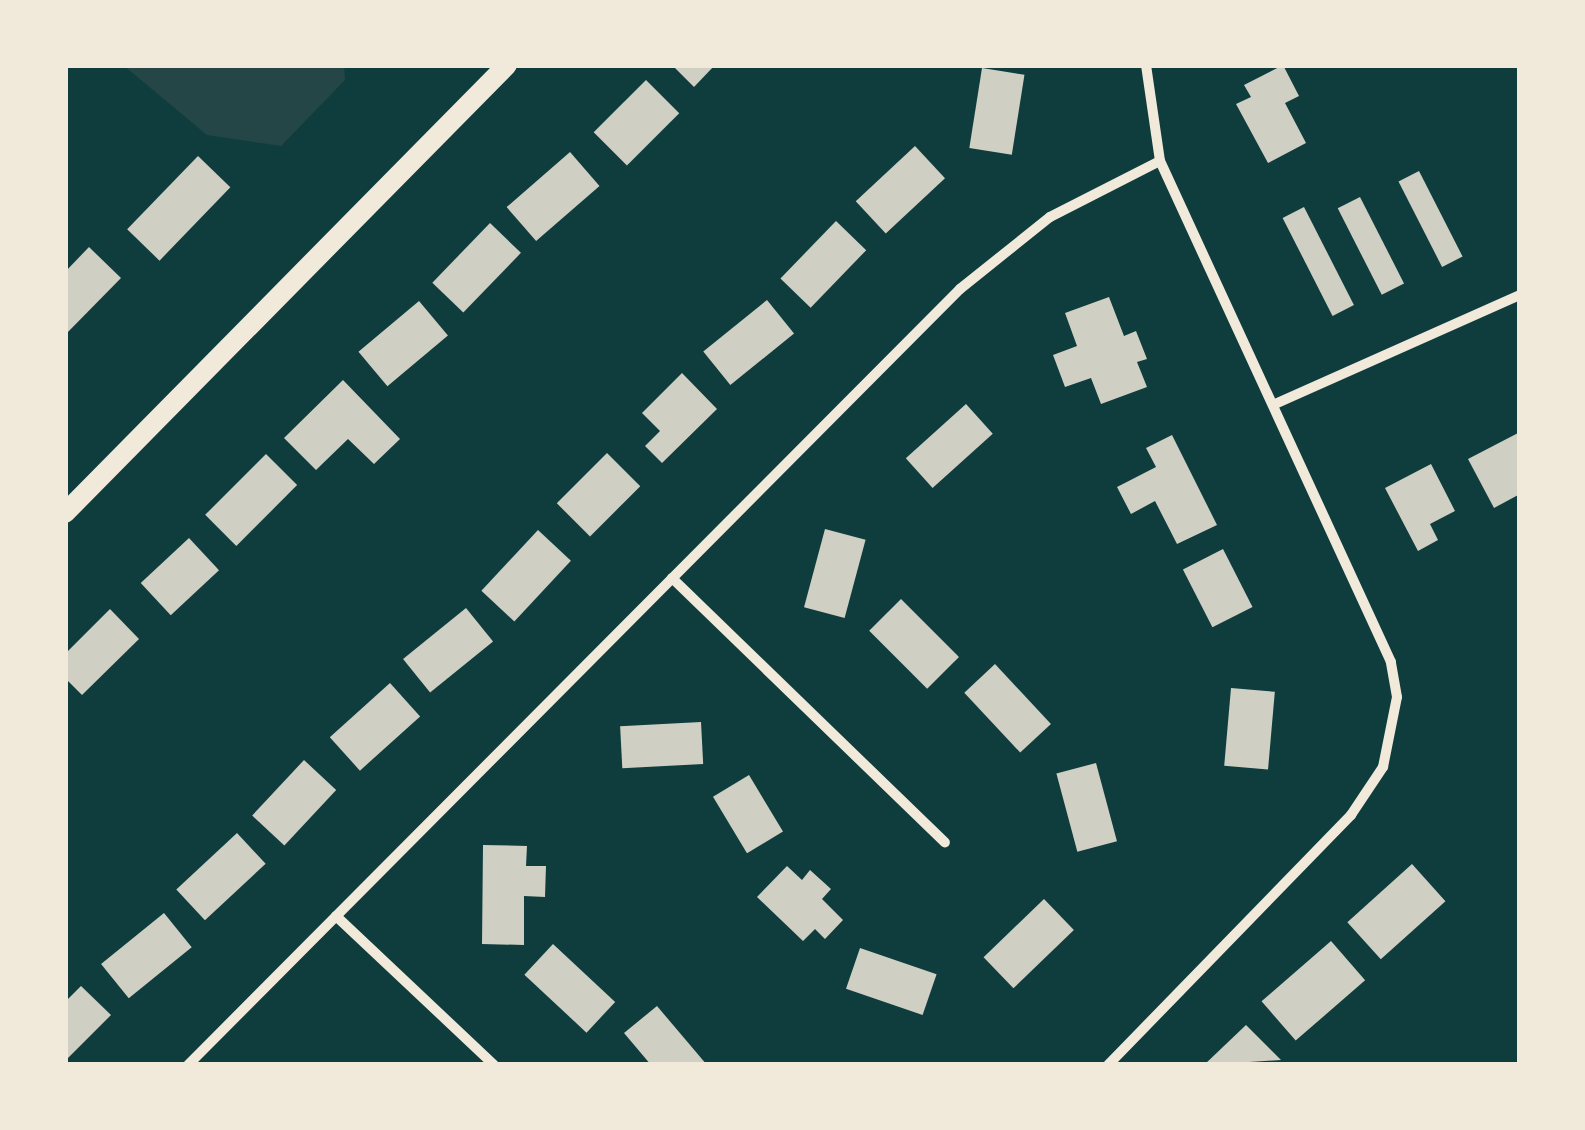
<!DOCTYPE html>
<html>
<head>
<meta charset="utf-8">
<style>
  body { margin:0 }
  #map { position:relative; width:1585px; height:1130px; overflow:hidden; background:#0f3d3e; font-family:"Times New Roman",serif }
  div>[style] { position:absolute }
  .green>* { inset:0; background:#244646 }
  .building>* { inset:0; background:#cfcfc3; transform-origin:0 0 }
  .minor>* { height:10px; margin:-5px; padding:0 5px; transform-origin:5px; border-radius:5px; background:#f1e9da }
  .primary>* { height:20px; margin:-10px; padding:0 10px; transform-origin:10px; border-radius:10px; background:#f1e9da }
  span { translate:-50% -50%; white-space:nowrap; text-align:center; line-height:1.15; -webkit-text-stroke:10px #f1e9da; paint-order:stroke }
  .frame { position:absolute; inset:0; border:68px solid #f1e9da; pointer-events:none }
</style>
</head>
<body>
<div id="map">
  <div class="green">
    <i style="clip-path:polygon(123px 65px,344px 65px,345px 80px,281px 146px,207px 135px)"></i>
  </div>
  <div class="building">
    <i style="clip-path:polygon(672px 65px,715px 65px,694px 87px)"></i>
    <i style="clip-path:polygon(1283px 65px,1299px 96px,1285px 103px,1306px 143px,1268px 163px,1236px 104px,1251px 97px,1244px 85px)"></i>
    <i style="left:982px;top:68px;width:43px;height:81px;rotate:9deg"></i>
    <i style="left:646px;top:80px;width:47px;height:74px;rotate:45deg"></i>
    <i style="left:915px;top:146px;width:44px;height:81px;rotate:47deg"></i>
    <i style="left:570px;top:152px;width:45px;height:84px;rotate:49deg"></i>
    <i style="left:198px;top:156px;width:45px;height:102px;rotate:44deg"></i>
    <i style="left:1419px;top:171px;width:96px;height:23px;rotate:63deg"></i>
    <i style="left:1360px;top:197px;width:97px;height:25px;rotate:63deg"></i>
    <i style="left:1304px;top:207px;width:110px;height:24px;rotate:63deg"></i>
    <i style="left:836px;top:221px;width:42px;height:80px;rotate:44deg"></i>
    <i style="left:490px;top:223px;width:43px;height:83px;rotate:44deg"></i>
    <i style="clip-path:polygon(89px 247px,121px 278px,65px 335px,65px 272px)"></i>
    <i style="clip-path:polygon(1109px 297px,1124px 336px,1136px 331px,1147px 359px,1137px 362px,1147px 387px,1101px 404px,1091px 378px,1065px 387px,1053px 355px,1077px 346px,1065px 313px)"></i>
    <i style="left:767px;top:300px;width:43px;height:82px;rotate:51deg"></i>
    <i style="left:419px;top:301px;width:45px;height:79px;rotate:50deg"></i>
    <i style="clip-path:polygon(682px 373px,717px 409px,662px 463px,645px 446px,660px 431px,642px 413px)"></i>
    <i style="clip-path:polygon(343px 380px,400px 439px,374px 464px,348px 439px,316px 470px,284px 438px)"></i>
    <i style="left:966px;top:404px;width:40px;height:81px;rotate:48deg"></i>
    <i style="clip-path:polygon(1520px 432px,1520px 494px,1494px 508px,1468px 459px)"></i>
    <i style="clip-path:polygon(1172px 435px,1217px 525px,1177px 544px,1155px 501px,1131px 514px,1117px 487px,1156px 467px,1146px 448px)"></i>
    <i style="left:607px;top:453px;width:47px;height:71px;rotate:45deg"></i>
    <i style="left:266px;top:454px;width:44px;height:86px;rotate:45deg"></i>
    <i style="clip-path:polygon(1431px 464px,1455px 511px,1430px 524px,1438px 540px,1418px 551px,1385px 488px)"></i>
    <i style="left:825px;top:529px;width:42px;height:81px;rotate:15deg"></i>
    <i style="left:538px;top:530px;width:45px;height:83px;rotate:43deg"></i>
    <i style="left:189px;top:538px;width:44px;height:66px;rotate:47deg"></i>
    <i style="left:1223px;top:549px;width:65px;height:45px;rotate:63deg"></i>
    <i style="left:901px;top:599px;width:82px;height:45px;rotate:45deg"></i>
    <i style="left:466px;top:608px;width:43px;height:81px;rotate:51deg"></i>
    <i style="clip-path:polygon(110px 609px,139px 639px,82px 695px,65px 678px,65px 654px)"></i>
    <i style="left:995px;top:664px;width:82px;height:42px;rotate:47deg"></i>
    <i style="left:390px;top:683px;width:45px;height:81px;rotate:48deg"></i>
    <i style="left:1231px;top:688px;width:44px;height:78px;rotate:5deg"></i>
    <i style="left:701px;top:722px;width:42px;height:81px;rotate:87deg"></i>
    <i style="left:304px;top:760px;width:44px;height:76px;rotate:43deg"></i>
    <i style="left:1096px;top:763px;width:81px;height:41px;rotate:75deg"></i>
    <i style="left:749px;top:775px;width:66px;height:42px;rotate:59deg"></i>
    <i style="left:237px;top:833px;width:42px;height:83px;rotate:47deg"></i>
    <i style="clip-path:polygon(483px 845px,527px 846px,526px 866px,546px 866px,545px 897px,524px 896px,524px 945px,482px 944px)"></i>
    <i style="left:1412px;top:864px;width:50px;height:87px;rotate:48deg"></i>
    <i style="clip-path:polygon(787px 866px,802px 880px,810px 870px,831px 889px,822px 899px,843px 920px,825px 939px,815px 929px,803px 941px,757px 897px)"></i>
    <i style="left:1044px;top:899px;width:43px;height:84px;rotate:46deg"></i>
    <i style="left:164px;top:913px;width:44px;height:81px;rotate:51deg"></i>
    <i style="left:1331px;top:941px;width:52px;height:92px;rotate:49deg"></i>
    <i style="left:553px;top:944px;width:85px;height:42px;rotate:43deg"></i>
    <i style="left:860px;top:948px;width:81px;height:43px;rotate:19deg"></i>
    <i style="clip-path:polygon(81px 986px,111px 1015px,65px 1061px,65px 1002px)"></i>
    <i style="clip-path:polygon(657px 1006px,707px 1065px,651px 1065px,624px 1033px)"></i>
    <i style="clip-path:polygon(1246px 1025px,1281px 1060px,1204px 1065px)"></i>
  </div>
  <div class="minor">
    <i style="left:1275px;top:404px;width:268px;rotate:-24deg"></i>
    <i style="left:672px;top:578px;width:380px;rotate:44.1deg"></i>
    <i style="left:336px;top:916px;width:217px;rotate:43.3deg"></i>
    <i style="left:188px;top:1065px;width:1095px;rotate:-45.15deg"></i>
    <i style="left:960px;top:289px;width:115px;rotate:-38.7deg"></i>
    <i style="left:1050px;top:217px;width:123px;rotate:-27deg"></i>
    <i style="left:1108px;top:1065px;width:349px;rotate:-45.8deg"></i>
    <i style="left:1351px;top:815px;width:58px;rotate:-56.3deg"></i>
    <i style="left:1383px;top:767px;width:71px;rotate:-78.7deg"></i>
    <i style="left:1397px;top:697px;width:36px;rotate:-100deg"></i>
    <i style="left:1391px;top:662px;width:552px;rotate:-114.75deg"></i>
    <i style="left:1160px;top:161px;width:97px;rotate:-98.3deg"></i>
  </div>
  <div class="primary">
    <i style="left:65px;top:513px;width:629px;rotate:-45.39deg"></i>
  </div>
  <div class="frame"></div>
</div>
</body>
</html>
